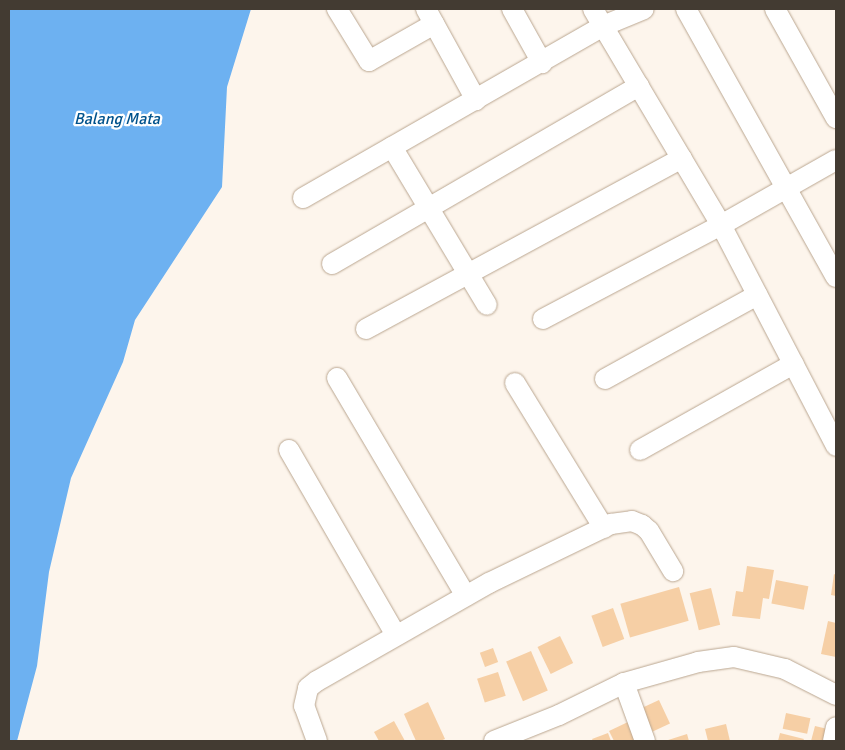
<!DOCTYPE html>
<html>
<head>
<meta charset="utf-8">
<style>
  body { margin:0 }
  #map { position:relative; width:845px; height:750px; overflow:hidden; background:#fdf5ec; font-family:Signika,sans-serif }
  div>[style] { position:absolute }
  .water>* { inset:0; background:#6db1f1 }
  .building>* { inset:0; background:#f6cfa5; transform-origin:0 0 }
  .roads { filter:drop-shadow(0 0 1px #baa690) drop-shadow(0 0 1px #baa690) }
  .street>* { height:20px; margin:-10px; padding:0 10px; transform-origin:10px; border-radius:10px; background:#fff }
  span { translate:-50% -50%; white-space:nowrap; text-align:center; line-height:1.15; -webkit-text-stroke:4.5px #fff; paint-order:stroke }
  .water-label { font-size:16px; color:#00528c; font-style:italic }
  .frame { position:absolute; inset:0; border:10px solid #433b32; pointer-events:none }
</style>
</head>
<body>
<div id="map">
  <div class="water">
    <i style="clip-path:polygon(9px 9px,251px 9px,227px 87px,222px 187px,135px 320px,123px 362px,71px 478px,49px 572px,37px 666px,17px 741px,9px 741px)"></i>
  </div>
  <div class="building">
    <i style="clip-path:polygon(747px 566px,774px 570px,769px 599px,763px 598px,760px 619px,732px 616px,736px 591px,743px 592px)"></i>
    <i style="clip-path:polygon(834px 574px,836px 575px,836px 596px,831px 595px)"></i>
    <i style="left:776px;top:580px;width:33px;height:24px;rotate:11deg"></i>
    <i style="left:679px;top:587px;width:35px;height:61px;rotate:74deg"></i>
    <i style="left:711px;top:588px;width:38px;height:22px;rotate:76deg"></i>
    <i style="left:613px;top:608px;width:33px;height:23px;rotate:70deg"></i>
    <i style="clip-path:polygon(828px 621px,836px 623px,836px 657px,821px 654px)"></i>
    <i style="left:560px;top:636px;width:30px;height:25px;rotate:64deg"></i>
    <i style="left:493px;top:648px;width:15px;height:14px;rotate:70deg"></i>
    <i style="left:531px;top:651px;width:43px;height:27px;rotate:67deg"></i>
    <i style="left:498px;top:672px;width:25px;height:22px;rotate:72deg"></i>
    <i style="left:659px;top:700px;width:26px;height:19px;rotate:65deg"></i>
    <i style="clip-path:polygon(428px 702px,445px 739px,440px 741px,416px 741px,404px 714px)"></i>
    <i style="left:786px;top:713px;width:25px;height:16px;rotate:12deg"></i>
    <i style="clip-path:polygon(394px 721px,405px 741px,379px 741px,374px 732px)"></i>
    <i style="clip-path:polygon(628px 722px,637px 741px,614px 741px,609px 731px)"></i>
    <i style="clip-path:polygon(726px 724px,730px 741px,708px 741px,705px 729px)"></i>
    <i style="clip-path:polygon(815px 726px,836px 731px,836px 741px,811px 741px)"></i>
    <i style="clip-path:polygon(608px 733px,611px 741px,593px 741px,592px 739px)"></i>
    <i style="clip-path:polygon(780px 733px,804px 739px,803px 741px,778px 741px)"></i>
    <i style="clip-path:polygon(687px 734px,689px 741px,665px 741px)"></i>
  </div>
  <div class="roads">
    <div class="street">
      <i style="left:337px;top:9px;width:61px;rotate:58.4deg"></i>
      <i style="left:369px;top:61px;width:75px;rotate:-29.6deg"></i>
      <i style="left:426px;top:9px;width:104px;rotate:61.2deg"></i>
      <i style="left:512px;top:9px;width:62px;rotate:60.9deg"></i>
      <i style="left:593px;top:9px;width:20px;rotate:60deg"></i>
      <i style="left:603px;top:26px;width:44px;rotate:-22.5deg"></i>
      <i style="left:686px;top:9px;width:307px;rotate:60.8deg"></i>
      <i style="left:775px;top:9px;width:125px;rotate:60.8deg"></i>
      <i style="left:392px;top:147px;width:184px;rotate:59deg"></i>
      <i style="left:303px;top:198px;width:346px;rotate:-29.8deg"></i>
      <i style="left:603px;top:26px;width:231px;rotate:59.3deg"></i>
      <i style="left:721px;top:225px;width:249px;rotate:62.5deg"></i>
      <i style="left:332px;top:264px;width:355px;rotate:-30.1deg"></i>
      <i style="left:543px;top:319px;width:201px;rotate:-27.8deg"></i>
      <i style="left:721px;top:225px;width:132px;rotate:-29.5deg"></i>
      <i style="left:366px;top:329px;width:359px;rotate:-28.4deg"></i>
      <i style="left:337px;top:378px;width:253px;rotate:59.4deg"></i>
      <i style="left:605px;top:379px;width:174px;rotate:-28.9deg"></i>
      <i style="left:515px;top:383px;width:170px;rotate:58.5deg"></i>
      <i style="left:289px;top:450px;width:214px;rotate:60deg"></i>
      <i style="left:640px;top:450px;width:176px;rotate:-29.3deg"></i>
      <i style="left:624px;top:683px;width:62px;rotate:70.1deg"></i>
      <i style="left:317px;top:741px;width:37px;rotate:-110deg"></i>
      <i style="left:304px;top:706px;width:18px;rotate:-77deg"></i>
      <i style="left:308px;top:688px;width:11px;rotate:-38deg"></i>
      <i style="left:317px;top:681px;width:198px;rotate:-29.7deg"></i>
      <i style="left:489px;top:583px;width:136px;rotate:-25.8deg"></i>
      <i style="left:611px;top:524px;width:21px;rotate:-8deg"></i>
      <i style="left:632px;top:521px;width:11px;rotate:22deg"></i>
      <i style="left:642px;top:525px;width:9px;rotate:41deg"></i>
      <i style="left:649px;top:531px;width:47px;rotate:59deg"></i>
      <i style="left:494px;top:741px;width:70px;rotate:-21.8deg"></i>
      <i style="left:559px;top:715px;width:72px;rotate:-26.2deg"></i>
      <i style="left:624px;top:683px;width:77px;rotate:-15.8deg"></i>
      <i style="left:698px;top:662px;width:36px;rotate:-8deg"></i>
      <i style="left:734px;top:657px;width:52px;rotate:13.2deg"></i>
      <i style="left:785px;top:669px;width:57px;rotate:27deg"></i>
      <i style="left:833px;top:741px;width:14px;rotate:-78deg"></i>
    </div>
  </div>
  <div class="water-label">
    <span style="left:117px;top:119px">Balang Mata</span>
  </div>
  <div class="frame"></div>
</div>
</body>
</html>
